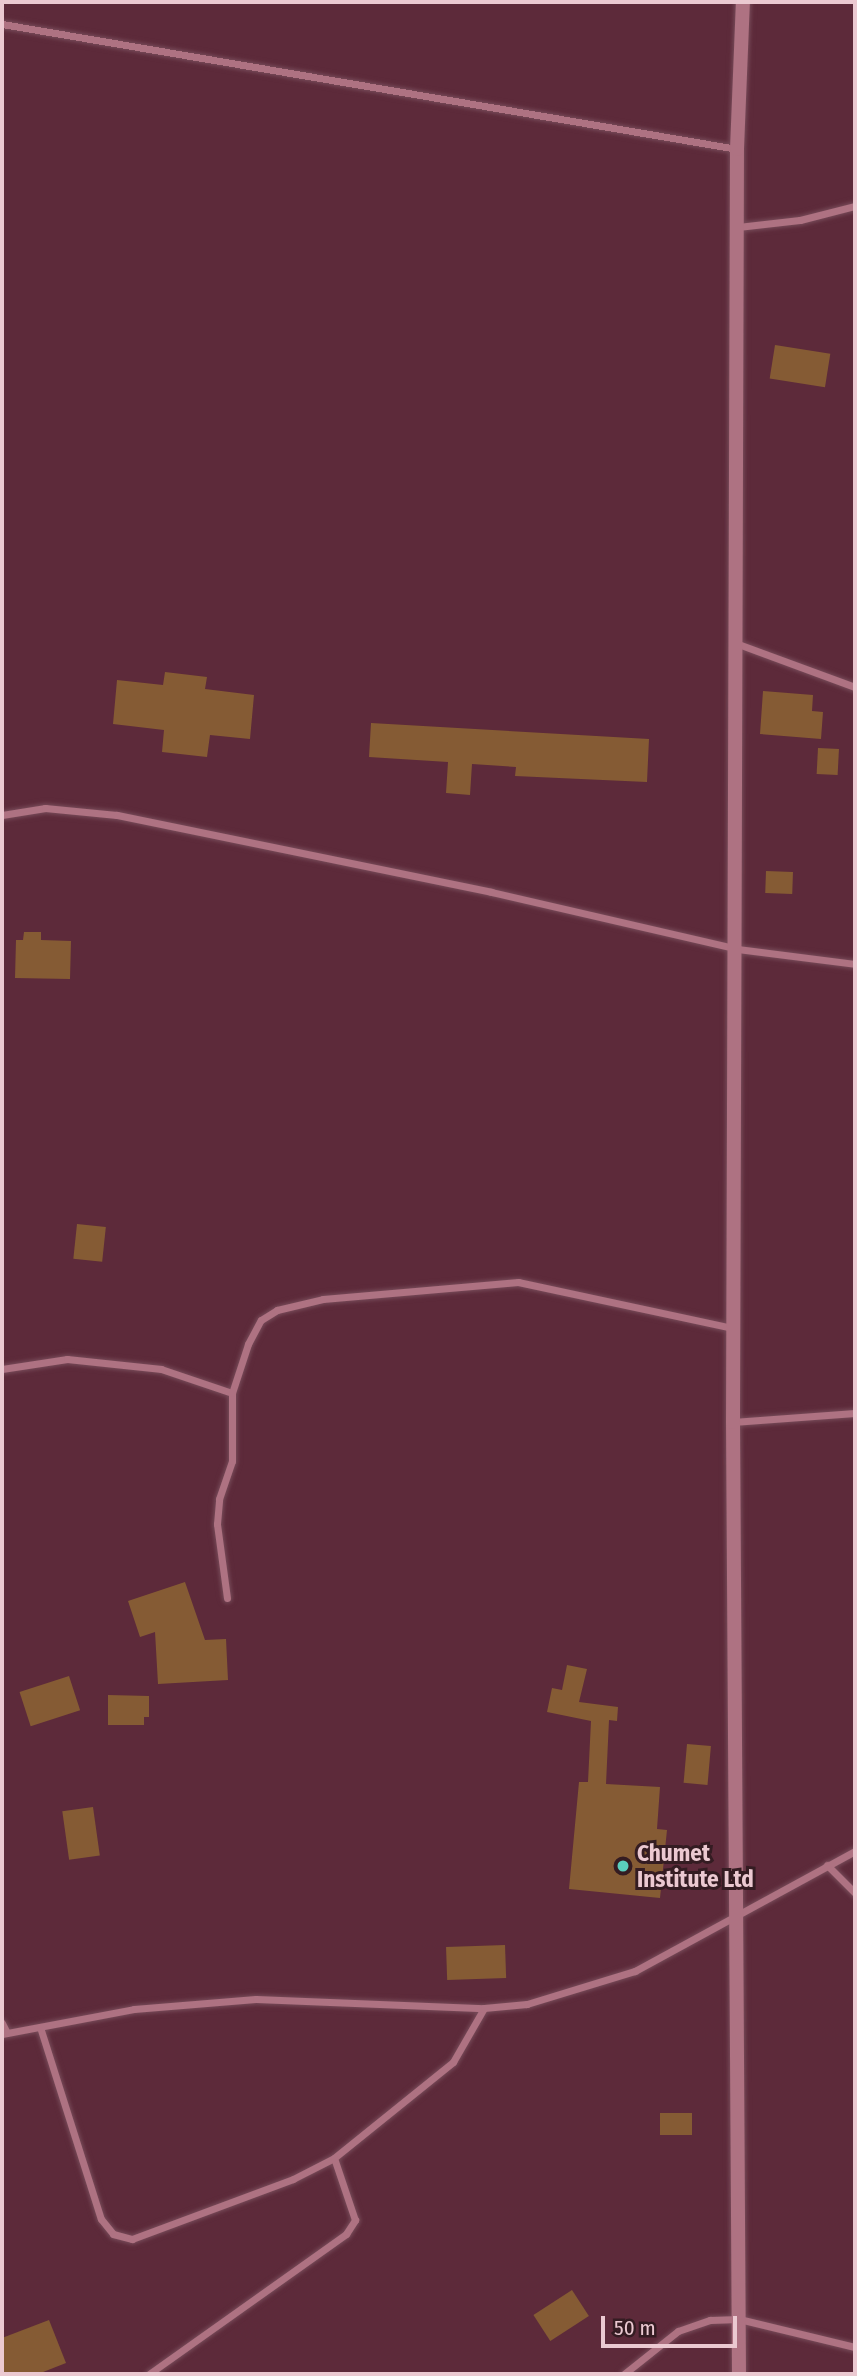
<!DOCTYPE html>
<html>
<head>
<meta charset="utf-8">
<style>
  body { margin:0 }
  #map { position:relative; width:857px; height:2376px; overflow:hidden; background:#5d2a3a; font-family:"Fira Sans Condensed",sans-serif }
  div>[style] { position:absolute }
  .building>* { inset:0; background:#855b34; transform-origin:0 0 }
  .roads { filter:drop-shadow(0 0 2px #774b59) drop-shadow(0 0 2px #774b59) }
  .street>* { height:7px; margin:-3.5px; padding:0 3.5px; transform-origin:3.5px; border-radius:3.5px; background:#ae7282 }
  .secondary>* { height:14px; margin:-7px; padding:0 7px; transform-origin:7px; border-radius:7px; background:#ae7282 }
  .dots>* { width:19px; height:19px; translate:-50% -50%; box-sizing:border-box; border:4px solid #341c22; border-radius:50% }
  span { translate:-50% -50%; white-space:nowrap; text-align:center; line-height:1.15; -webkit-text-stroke:6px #341c22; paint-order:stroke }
  .poi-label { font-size:23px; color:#ebc9d1; font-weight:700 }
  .left { translate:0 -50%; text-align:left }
  .frame { position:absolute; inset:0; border:4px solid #ebc9d1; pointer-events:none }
  .scale { position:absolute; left:601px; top:2316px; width:136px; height:32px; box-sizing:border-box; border:4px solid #ebc9d1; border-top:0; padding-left:9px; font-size:21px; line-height:24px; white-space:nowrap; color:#ebc9d1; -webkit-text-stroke:5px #341c22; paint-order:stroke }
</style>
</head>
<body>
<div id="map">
  <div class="building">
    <i style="left:775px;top:345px;width:56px;height:34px;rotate:9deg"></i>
    <i style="clip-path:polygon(165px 672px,207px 677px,205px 689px,254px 695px,250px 739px,210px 735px,207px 757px,162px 752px,164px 730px,113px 724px,117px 680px,163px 685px)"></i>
    <i style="clip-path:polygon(763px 691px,813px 695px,812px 711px,823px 712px,821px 739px,760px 734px)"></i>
    <i style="clip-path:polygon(371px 723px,649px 739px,647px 782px,515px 776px,516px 767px,472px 764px,470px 795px,446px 793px,448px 762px,369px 757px)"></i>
    <i style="left:818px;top:748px;width:21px;height:26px;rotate:3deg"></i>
    <i style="left:766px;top:871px;width:27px;height:22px;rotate:2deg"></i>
    <i style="clip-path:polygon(24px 932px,41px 932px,41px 940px,71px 941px,70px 979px,15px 978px,16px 940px,23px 940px)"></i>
    <i style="left:77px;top:1224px;width:29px;height:35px;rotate:6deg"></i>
    <i style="clip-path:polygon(185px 1582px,205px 1640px,226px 1639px,228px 1680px,158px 1684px,155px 1632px,140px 1637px,128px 1601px)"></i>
    <i style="clip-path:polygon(567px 1665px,587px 1669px,579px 1702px,618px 1707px,617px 1721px,609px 1720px,606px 1784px,660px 1787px,657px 1829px,667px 1830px,660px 1898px,569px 1889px,579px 1782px,588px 1782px,591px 1721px,547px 1712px,552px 1688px,562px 1690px)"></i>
    <i style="left:69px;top:1676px;width:36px;height:52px;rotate:72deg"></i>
    <i style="clip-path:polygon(108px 1695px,149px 1696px,149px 1717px,144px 1717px,144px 1725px,108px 1725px)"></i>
    <i style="left:687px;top:1744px;width:24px;height:39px;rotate:5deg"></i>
    <i style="left:93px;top:1807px;width:49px;height:31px;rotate:82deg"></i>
    <i style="left:505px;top:1945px;width:33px;height:59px;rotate:88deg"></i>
    <i style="left:660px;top:2113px;width:32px;height:22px"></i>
    <i style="left:572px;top:2290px;width:31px;height:46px;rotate:57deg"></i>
    <i style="clip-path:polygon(49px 2320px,66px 2363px,38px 2374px,2px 2374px,2px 2338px)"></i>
  </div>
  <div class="roads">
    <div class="street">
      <i style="left:2px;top:24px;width:746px;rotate:9.65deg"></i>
      <i style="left:738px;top:227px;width:62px;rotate:-6.4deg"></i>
      <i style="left:800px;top:220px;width:57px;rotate:-14.3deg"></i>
      <i style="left:738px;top:644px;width:125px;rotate:20.2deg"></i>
      <i style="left:2px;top:815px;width:44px;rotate:-9.2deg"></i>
      <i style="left:45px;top:808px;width:72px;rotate:5.6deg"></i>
      <i style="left:117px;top:815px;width:382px;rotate:11.6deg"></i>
      <i style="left:491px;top:892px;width:253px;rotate:13deg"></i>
      <i style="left:737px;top:949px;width:119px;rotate:7.2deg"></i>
      <i style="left:2px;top:1369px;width:66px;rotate:-8.7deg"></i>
      <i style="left:67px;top:1359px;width:95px;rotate:6.1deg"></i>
      <i style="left:161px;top:1369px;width:75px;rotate:18.7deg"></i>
      <i style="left:733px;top:1422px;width:122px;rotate:-4.2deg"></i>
      <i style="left:227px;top:1598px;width:75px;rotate:-97.7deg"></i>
      <i style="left:217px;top:1524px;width:25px;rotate:-85deg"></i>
      <i style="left:219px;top:1499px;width:40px;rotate:-71.1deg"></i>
      <i style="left:232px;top:1461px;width:68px;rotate:-90deg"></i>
      <i style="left:232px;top:1393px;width:52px;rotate:-71.9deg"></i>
      <i style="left:248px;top:1344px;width:27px;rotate:-62deg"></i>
      <i style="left:261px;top:1320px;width:19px;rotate:-32deg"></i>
      <i style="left:277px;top:1310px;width:47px;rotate:-13.4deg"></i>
      <i style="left:323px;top:1299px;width:196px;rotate:-5deg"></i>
      <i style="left:518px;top:1282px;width:220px;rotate:12.1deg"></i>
      <i style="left:827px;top:1865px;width:40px;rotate:45deg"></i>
      <i style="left:2px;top:2023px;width:11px;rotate:63deg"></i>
      <i style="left:40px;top:2027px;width:201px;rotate:72.4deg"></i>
      <i style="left:101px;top:2219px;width:19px;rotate:51deg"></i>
      <i style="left:113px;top:2234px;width:20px;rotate:15deg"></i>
      <i style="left:132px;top:2239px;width:172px;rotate:-20.4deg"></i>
      <i style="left:293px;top:2179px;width:46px;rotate:-27.1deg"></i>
      <i style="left:334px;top:2158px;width:153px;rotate:-38.9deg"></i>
      <i style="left:453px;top:2062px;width:62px;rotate:-60.1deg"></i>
      <i style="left:2px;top:2034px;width:134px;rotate:-10.7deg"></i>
      <i style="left:134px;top:2009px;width:122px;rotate:-4.7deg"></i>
      <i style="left:256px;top:1999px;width:228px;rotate:2.3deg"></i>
      <i style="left:484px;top:2008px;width:43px;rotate:-5.3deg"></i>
      <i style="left:527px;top:2004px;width:113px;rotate:-17deg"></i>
      <i style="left:635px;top:1971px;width:251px;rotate:-28.6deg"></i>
      <i style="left:149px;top:2374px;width:242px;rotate:-35.4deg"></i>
      <i style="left:346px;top:2234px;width:17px;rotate:-57deg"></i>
      <i style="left:355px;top:2220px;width:65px;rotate:-108.7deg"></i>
      <i style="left:624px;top:2374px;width:69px;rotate:-38.5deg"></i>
      <i style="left:678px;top:2331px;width:34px;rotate:-19deg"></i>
      <i style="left:710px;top:2320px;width:29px;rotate:-2deg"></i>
      <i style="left:739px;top:2319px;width:119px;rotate:13.6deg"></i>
    </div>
    <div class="secondary">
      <i style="left:739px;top:2374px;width:952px;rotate:-90.36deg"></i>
      <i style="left:733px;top:1422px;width:1273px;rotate:-89.82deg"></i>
      <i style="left:737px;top:149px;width:147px;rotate:-87.7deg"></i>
    </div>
  </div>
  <div class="dots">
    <i style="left:623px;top:1866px;background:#5acebd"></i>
  </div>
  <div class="poi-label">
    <span class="left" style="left:637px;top:1866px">Chumet<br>Institute Ltd</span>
  </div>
  <div class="frame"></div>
  <div class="scale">50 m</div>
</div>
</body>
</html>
